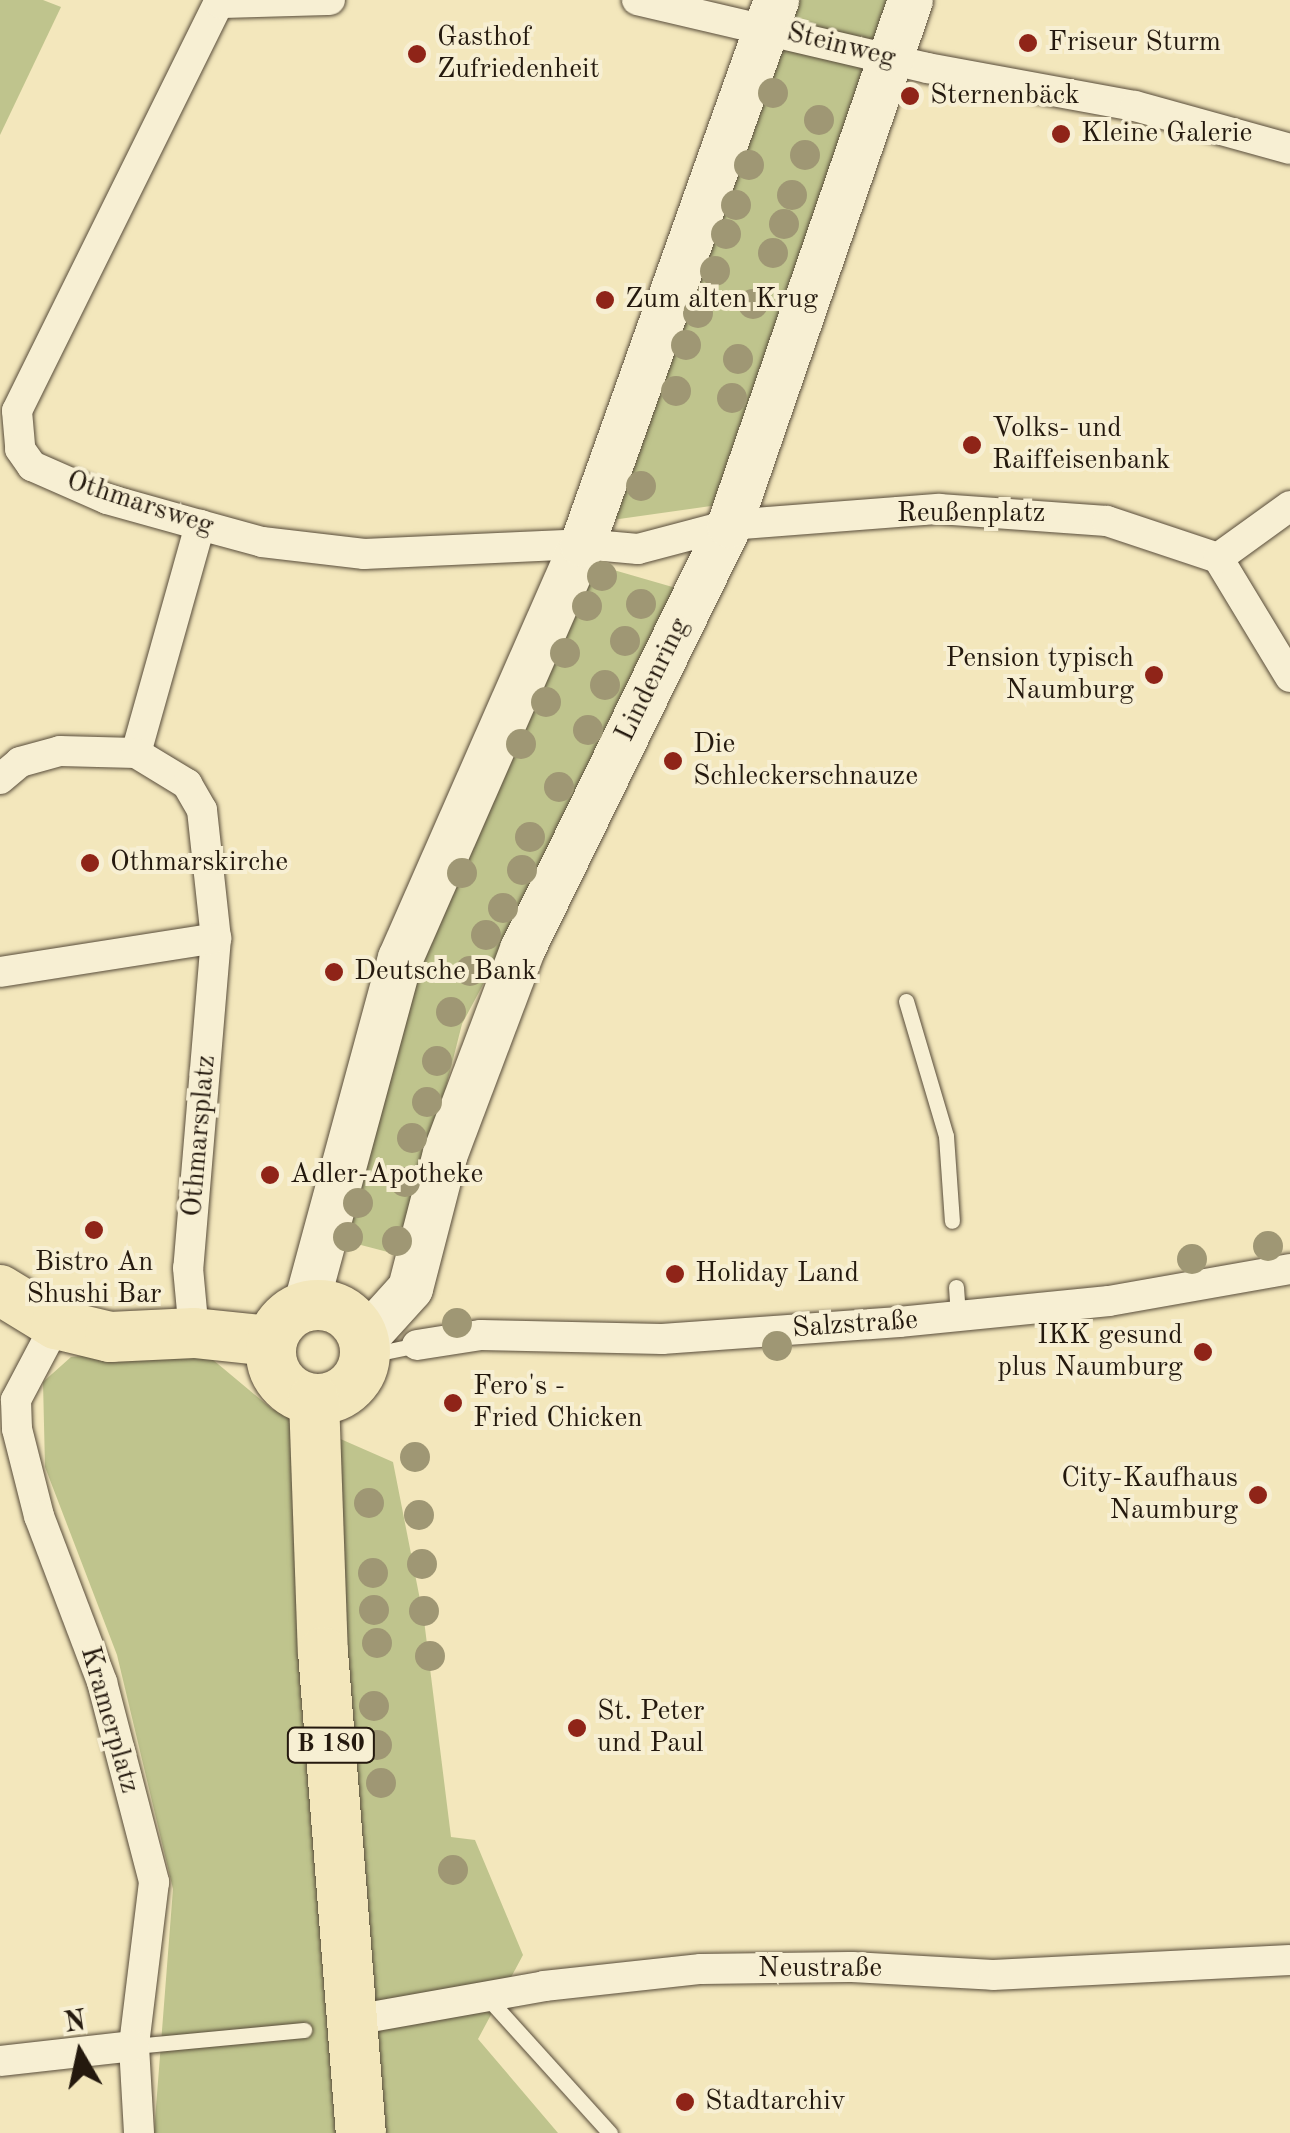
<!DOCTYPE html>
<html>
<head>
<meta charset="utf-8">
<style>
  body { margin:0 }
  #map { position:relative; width:1290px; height:2133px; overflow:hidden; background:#f3e7bc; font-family:"Old Standard TT",serif }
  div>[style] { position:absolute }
  .green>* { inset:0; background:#bfc48d }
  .roads { filter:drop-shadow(0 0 2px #584c3a) drop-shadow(0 0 2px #584c3a) }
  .lane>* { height:15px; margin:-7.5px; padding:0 7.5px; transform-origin:7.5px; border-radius:7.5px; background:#f7efd3 }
  .street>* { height:30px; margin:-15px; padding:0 15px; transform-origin:15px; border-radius:15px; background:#f7efd3 }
  .secondary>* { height:45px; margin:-22.5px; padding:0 22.5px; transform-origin:22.5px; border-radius:22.5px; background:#f7efd3 }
  .primary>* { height:50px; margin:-25px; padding:0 25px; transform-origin:25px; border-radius:25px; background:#f3e7bc }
  .primary>.ring { margin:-25px; padding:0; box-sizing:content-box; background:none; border:50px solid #f3e7bc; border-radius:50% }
  .trees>* { width:30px; height:30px; margin:-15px; border-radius:50%; background:#9f9774 }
  .dots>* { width:28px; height:28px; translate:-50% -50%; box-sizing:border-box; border:5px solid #f7efd3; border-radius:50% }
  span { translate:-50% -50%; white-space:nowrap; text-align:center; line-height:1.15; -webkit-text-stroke:8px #f7efd3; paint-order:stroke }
  .shield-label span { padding:2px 8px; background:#f7efd3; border:2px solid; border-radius:8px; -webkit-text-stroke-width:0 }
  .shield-label { font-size:25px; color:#24190e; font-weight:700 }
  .poi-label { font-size:28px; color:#24190e }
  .left { translate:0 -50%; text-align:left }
  .right { translate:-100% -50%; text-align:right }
  .street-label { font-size:28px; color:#24190e }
  .north { position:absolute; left:30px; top:2003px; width:100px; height:100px; -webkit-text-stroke:8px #f7efd3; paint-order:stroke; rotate:351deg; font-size:28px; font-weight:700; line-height:40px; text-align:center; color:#24190e }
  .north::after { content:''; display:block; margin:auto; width:35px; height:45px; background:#24190e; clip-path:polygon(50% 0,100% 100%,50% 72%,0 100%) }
</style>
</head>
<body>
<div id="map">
  <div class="green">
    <i style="clip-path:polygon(0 0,43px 0,61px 7px,0 135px)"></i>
    <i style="clip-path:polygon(791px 0,895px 0,718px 505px,605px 521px)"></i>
    <i style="clip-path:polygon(586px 562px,676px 588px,560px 840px,462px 1024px,403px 1256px,338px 1239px,410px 965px)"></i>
    <i style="clip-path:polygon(132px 1351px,212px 1359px,272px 1409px,393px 1462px,424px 1620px,451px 1837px,475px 1840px,523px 1955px,478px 2039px,558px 2133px,154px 2133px,173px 1889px,117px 1655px,45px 1467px,43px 1382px,71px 1357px)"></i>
  </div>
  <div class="roads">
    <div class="lane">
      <i style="left:906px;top:1001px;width:141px;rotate:73.5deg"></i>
      <i style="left:946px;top:1136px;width:85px;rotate:86deg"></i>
      <i style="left:956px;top:1287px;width:29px;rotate:86deg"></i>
      <i style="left:365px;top:1356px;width:53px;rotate:-11.9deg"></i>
      <i style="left:486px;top:1996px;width:185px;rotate:47.9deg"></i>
      <i style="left:134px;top:2046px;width:171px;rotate:-5.4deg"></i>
    </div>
    <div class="street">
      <i style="left:220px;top:0;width:458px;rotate:116.3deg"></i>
      <i style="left:17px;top:411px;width:38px;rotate:85deg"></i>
      <i style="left:20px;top:449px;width:21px;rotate:55deg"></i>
      <i style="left:32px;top:466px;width:82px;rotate:23.7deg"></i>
      <i style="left:107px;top:499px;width:97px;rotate:15.6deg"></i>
      <i style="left:200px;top:525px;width:64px;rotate:15.3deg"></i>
      <i style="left:262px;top:542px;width:103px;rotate:6.7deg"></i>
      <i style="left:364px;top:554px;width:218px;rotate:-2.6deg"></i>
      <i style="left:582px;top:544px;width:56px;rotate:5.1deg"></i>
      <i style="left:638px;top:549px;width:94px;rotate:-14.8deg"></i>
      <i style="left:729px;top:525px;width:211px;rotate:-4.4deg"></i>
      <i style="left:939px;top:509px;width:168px;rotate:4.1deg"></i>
      <i style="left:1107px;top:521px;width:117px;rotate:18.4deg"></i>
      <i style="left:1218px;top:558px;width:139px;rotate:58.8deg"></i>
      <i style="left:637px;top:0;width:298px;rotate:13.2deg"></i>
      <i style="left:927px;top:68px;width:211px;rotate:10.4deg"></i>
      <i style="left:1135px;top:106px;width:161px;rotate:15.5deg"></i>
      <i style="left:220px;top:3px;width:110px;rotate:-1.6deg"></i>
      <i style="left:1218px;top:558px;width:89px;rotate:-35.8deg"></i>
      <i style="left:136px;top:753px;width:237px;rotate:-74.3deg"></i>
      <i style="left:0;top:779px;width:26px;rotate:-40deg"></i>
      <i style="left:20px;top:762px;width:41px;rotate:-15.4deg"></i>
      <i style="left:60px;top:751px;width:76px;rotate:1.5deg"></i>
      <i style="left:136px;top:753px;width:60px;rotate:31.3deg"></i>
      <i style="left:187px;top:784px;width:30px;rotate:60deg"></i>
      <i style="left:202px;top:810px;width:129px;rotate:83.8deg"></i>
      <i style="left:216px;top:938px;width:331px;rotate:94.8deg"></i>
      <i style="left:188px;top:1268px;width:65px;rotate:84.7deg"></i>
      <i style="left:0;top:972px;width:219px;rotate:-8.9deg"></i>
      <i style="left:56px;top:1324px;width:86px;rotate:117.8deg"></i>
      <i style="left:16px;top:1400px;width:29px;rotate:88deg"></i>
      <i style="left:17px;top:1429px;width:90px;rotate:75.8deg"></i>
      <i style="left:39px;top:1516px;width:178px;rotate:69.2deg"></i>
      <i style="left:102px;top:1682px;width:207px;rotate:75.4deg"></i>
      <i style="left:154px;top:1882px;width:165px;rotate:97deg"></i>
      <i style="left:134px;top:2046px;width:87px;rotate:86.7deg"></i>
      <i style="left:417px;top:1345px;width:65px;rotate:-8.9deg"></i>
      <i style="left:481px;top:1335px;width:181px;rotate:1.3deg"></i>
      <i style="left:662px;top:1339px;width:238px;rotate:-4.1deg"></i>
      <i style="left:899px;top:1322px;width:211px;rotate:-5.7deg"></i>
      <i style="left:1109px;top:1301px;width:184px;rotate:-10deg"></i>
      <i style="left:354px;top:2020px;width:193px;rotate:-10.1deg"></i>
      <i style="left:544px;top:1986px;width:158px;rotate:-6.2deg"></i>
      <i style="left:701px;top:1969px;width:151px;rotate:-0.8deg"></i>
      <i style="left:852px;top:1967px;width:141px;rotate:3.2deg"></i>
      <i style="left:993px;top:1975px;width:297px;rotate:-2.9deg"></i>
      <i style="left:0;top:2061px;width:135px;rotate:-6.4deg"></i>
    </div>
    <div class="secondary">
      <i style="left:305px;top:1307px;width:362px;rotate:-74.8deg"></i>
      <i style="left:400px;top:958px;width:452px;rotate:-66.3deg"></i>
      <i style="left:582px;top:544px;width:578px;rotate:-70.37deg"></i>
      <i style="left:363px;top:1340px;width:70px;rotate:-47.9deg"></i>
      <i style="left:410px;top:1288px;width:139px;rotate:-75.5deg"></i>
      <i style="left:445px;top:1153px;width:218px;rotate:-69.3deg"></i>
      <i style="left:522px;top:949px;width:472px;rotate:-64deg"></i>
      <i style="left:729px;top:525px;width:555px;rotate:-70.98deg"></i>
    </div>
    <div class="primary">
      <i style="left:0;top:1290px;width:66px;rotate:31.3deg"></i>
      <i style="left:56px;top:1324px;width:56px;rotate:13.5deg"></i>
      <i style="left:110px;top:1337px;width:84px;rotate:-2.7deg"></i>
      <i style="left:194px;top:1333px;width:78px;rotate:5.9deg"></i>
      <i class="ring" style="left:271px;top:1305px;width:44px;height:44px"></i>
      <i style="left:314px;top:1399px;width:253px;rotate:88deg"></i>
      <i style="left:323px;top:1652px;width:482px;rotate:85.5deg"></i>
    </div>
  </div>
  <div class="trees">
    <i style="left:773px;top:93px"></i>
    <i style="left:819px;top:120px"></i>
    <i style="left:805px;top:155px"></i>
    <i style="left:749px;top:165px"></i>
    <i style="left:792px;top:195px"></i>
    <i style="left:736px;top:205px"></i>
    <i style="left:784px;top:224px"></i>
    <i style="left:726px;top:234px"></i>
    <i style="left:773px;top:253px"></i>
    <i style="left:715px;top:271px"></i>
    <i style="left:753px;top:304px"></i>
    <i style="left:698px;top:313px"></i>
    <i style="left:686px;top:345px"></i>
    <i style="left:738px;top:359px"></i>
    <i style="left:676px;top:391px"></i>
    <i style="left:732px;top:398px"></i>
    <i style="left:641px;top:486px"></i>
    <i style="left:602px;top:576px"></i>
    <i style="left:641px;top:604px"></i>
    <i style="left:587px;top:606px"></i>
    <i style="left:625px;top:641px"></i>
    <i style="left:565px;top:653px"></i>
    <i style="left:605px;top:685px"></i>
    <i style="left:546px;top:702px"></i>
    <i style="left:588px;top:730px"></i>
    <i style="left:521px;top:744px"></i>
    <i style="left:559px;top:787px"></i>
    <i style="left:530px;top:837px"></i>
    <i style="left:522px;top:870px"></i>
    <i style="left:462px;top:873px"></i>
    <i style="left:503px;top:908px"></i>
    <i style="left:486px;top:935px"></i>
    <i style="left:470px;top:971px"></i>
    <i style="left:451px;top:1012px"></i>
    <i style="left:437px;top:1061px"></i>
    <i style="left:427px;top:1102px"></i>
    <i style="left:412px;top:1138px"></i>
    <i style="left:405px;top:1182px"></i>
    <i style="left:358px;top:1203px"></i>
    <i style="left:348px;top:1237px"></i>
    <i style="left:397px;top:1241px"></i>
    <i style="left:1268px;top:1246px"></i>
    <i style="left:1192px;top:1259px"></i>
    <i style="left:457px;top:1323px"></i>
    <i style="left:777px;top:1346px"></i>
    <i style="left:415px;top:1457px"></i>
    <i style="left:369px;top:1503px"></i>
    <i style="left:419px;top:1515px"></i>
    <i style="left:422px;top:1564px"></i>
    <i style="left:373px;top:1573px"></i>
    <i style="left:374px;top:1610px"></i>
    <i style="left:424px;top:1611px"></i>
    <i style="left:377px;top:1643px"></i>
    <i style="left:430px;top:1656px"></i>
    <i style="left:374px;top:1706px"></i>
    <i style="left:377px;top:1745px"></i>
    <i style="left:381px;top:1783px"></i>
    <i style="left:453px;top:1870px"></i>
  </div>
  <div class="dots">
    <i style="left:1028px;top:43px;background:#8f2418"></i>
    <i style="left:417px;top:54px;background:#8f2418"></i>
    <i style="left:910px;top:96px;background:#8f2418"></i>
    <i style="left:1061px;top:134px;background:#8f2418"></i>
    <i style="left:605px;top:300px;background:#8f2418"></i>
    <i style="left:972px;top:445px;background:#8f2418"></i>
    <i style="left:1154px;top:675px;background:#8f2418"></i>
    <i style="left:673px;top:761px;background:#8f2418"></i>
    <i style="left:90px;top:863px;background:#8f2418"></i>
    <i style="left:334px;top:972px;background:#8f2418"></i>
    <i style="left:270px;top:1175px;background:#8f2418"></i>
    <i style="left:94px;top:1230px;background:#8f2418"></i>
    <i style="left:675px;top:1274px;background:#8f2418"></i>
    <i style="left:1203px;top:1352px;background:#8f2418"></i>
    <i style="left:453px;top:1403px;background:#8f2418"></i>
    <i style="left:1258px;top:1495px;background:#8f2418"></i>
    <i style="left:577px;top:1728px;background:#8f2418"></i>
    <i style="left:685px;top:2102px;background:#8f2418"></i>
  </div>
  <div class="shield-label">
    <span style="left:331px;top:1745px">B 180</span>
  </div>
  <div class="poi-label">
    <span class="left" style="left:437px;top:54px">Gasthof<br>Zufriedenheit</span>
    <span class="left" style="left:1048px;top:43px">Friseur Sturm</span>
    <span class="left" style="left:930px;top:96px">Sternenbäck</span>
    <span class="left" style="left:1081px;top:134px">Kleine Galerie</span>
    <span class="left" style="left:625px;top:300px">Zum alten Krug</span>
    <span class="left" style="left:992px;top:445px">Volks- und<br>Raiffeisenbank</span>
    <span class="right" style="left:1134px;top:675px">Pension typisch<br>Naumburg</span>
    <span class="left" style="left:693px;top:761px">Die<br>Schleckerschnauze</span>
    <span class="left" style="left:110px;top:863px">Othmarskirche</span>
    <span class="left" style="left:354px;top:972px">Deutsche Bank</span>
    <span class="left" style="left:290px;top:1175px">Adler-Apotheke</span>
    <span style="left:94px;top:1279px">Bistro An<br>Shushi Bar</span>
    <span class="left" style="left:695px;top:1274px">Holiday Land</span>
    <span class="right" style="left:1183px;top:1352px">IKK gesund<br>plus Naumburg</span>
    <span class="left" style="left:473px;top:1403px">Fero's -<br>Fried Chicken</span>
    <span class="right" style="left:1238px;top:1495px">City-Kaufhaus<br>Naumburg</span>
    <span class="left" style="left:597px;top:1728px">St. Peter<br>und Paul</span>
    <span class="left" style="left:705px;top:2102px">Stadtarchiv</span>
  </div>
  <div class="street-label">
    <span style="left:841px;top:46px;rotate:14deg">Steinweg</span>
    <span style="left:140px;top:504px;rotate:18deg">Othmarsweg</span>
    <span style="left:971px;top:514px">Reußenplatz</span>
    <span style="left:653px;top:680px;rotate:-64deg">Lindenring</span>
    <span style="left:200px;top:1136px;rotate:-85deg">Othmarsplatz</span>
    <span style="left:855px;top:1325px;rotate:-4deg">Salzstraße</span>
    <span style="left:109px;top:1720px;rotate:74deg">Kramerplatz</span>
    <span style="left:820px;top:1969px">Neustraße</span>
  </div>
  <div class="north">N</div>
</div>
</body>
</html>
